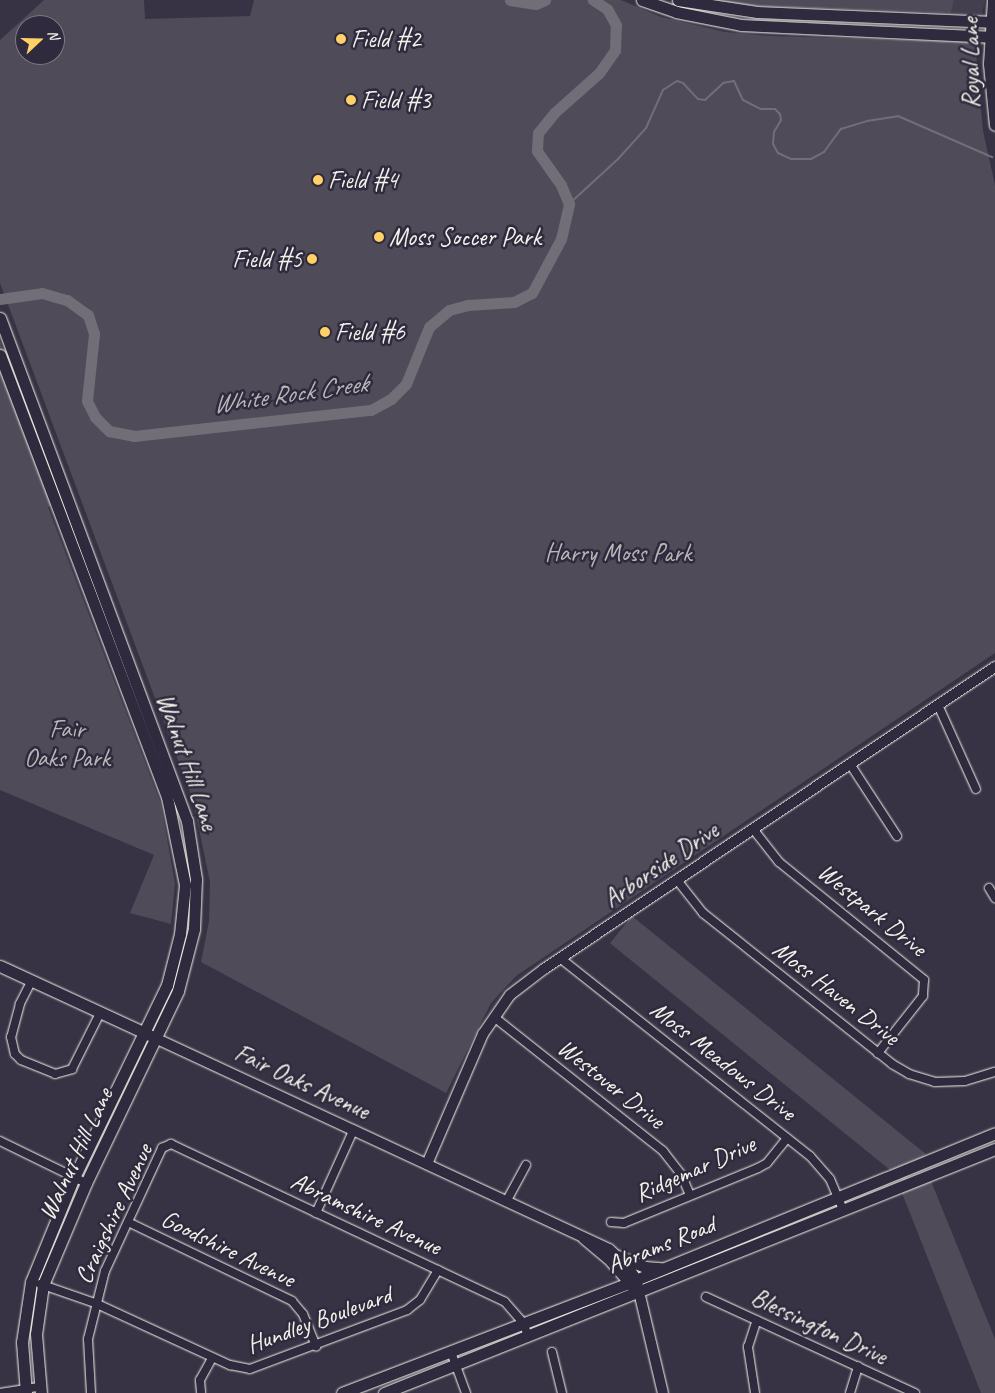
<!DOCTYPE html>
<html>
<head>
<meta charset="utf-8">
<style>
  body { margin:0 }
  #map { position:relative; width:995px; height:1393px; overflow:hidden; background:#373244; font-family:Caveat,sans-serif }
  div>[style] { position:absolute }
  .built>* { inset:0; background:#433f4e }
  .green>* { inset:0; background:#504b59; transform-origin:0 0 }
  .stream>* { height:2px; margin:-1px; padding:0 1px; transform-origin:1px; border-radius:1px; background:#726e77 }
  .river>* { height:11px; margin:-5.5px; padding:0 5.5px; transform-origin:5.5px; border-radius:5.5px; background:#726e77 }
  .roads { filter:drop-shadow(0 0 1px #f4f1e8) drop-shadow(0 0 1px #f4f1e8) }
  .minor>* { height:8px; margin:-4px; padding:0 4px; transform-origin:4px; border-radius:4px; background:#2f2a3d }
  .tertiary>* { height:10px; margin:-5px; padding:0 5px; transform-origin:5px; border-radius:5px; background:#2f2a3d }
  .secondary>* { height:11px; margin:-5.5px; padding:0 5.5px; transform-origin:5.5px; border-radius:5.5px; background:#2f2a3d }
  .dots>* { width:14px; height:14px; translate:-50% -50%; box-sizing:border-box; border:2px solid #2f2a3d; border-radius:50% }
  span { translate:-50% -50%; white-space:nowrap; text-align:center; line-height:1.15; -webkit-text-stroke:5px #2f2a3d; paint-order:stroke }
  .poi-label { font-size:25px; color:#f4f1e8 }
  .left { translate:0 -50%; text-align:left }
  .right { translate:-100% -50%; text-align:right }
  .street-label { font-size:25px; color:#f4f1e8 }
  .park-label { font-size:25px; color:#bbb7b6 }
  .water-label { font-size:26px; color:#bab6b5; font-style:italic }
  .north { position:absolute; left:15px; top:15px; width:50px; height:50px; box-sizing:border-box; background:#2f2a3d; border:1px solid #7e7a81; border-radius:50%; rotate:69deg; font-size:14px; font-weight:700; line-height:20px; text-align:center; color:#f4f1e8 }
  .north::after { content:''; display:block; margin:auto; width:18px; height:22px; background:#ffd166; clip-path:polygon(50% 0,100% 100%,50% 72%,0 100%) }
</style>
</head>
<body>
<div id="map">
  <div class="built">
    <i style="clip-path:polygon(954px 0,985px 0,982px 14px,951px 13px)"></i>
  </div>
  <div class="green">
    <i style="clip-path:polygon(evenodd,44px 0,144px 0,145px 19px,250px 16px,254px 0,621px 0,661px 17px,725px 32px,770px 36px,975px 42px,983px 131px,995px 185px,995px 653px,516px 976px,491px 1003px,446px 1093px,201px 962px,209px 921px,210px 882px,193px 800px,0 283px,0 40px,44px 0,25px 25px,55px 25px,55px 55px,25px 55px,25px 25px)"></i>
    <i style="clip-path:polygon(701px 0,954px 0,951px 13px,760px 6px)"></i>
    <i style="clip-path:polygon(0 341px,61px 502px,48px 507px,161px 804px,175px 884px,171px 924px,130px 913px,154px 855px,0 790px)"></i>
    <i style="left:632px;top:916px;width:378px;height:35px;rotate:39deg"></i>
    <i style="clip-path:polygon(931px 1181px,995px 1339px,995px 1393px,981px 1393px,902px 1193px)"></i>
  </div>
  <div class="stream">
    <i style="left:569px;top:204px;width:67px;rotate:-42.6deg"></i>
    <i style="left:618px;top:159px;width:42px;rotate:-47.9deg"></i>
    <i style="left:646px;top:128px;width:42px;rotate:-65.9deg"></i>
    <i style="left:663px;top:90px;width:17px;rotate:-33deg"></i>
    <i style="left:677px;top:81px;width:6px;rotate:18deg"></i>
    <i style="left:683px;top:83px;width:22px;rotate:47deg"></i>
    <i style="left:698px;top:99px;width:7px;rotate:8deg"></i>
    <i style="left:705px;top:100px;width:25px;rotate:-43deg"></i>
    <i style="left:723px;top:83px;width:11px;rotate:-10deg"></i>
    <i style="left:734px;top:81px;width:21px;rotate:65deg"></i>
    <i style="left:743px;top:100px;width:20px;rotate:27deg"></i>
    <i style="left:761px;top:109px;width:14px"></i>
    <i style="left:775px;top:109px;width:7px;rotate:45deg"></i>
    <i style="left:780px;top:114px;width:6px;rotate:81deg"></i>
    <i style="left:781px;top:120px;width:14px;rotate:120deg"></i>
    <i style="left:774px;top:132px;width:12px;rotate:95deg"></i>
    <i style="left:773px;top:144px;width:10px;rotate:61deg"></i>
    <i style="left:778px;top:153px;width:14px;rotate:25deg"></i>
    <i style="left:791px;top:159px;width:20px"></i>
    <i style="left:811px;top:159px;width:15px;rotate:-28deg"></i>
    <i style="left:824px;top:152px;width:29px;rotate:-54deg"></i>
    <i style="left:841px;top:129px;width:27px;rotate:-17deg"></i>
    <i style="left:867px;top:121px;width:31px;rotate:-9deg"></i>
    <i style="left:898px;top:116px;width:103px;rotate:23.6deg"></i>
  </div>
  <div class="river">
    <i style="left:510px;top:0;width:26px;rotate:9deg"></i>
    <i style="left:536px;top:4px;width:10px;rotate:-24deg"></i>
    <i style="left:0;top:299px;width:42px;rotate:-8.1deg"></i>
    <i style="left:42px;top:293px;width:26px;rotate:16deg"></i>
    <i style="left:67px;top:300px;width:26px;rotate:36deg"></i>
    <i style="left:88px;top:315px;width:20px;rotate:72deg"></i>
    <i style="left:94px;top:334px;width:67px;rotate:96deg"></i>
    <i style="left:87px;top:401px;width:18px;rotate:63deg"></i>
    <i style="left:95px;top:417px;width:20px;rotate:45deg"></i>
    <i style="left:109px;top:431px;width:25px;rotate:11deg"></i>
    <i style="left:134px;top:436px;width:238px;rotate:-6.3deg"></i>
    <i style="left:371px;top:410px;width:23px;rotate:-29deg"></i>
    <i style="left:391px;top:399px;width:21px;rotate:-45deg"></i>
    <i style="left:406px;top:384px;width:61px;rotate:-68deg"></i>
    <i style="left:429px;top:327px;width:26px;rotate:-40deg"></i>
    <i style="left:449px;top:310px;width:20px;rotate:-15deg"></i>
    <i style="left:468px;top:305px;width:46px;rotate:-3.7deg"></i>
    <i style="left:514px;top:302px;width:20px;rotate:-27deg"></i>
    <i style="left:532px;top:293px;width:61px;rotate:-61.8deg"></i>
    <i style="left:561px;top:239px;width:36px;rotate:-77deg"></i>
    <i style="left:569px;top:204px;width:21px;rotate:-113deg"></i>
    <i style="left:561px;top:185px;width:42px;rotate:-125.2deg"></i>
    <i style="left:537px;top:151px;width:18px;rotate:-87deg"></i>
    <i style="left:538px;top:133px;width:26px;rotate:-51deg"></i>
    <i style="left:554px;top:113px;width:60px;rotate:-41.6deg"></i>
    <i style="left:599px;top:73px;width:28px;rotate:-55deg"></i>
    <i style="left:615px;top:50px;width:25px;rotate:-88deg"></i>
    <i style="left:616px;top:25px;width:18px;rotate:-119deg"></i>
    <i style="left:607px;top:9px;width:17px;rotate:-147deg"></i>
  </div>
  <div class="roads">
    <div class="minor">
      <i style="left:938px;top:705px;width:92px;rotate:65.7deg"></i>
      <i style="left:850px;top:764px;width:86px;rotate:56.9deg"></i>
      <i style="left:753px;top:829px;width:42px;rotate:51.8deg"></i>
      <i style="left:779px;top:862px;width:187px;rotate:39.1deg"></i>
      <i style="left:924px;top:980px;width:16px;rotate:94deg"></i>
      <i style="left:923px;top:996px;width:73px;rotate:128.3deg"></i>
      <i style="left:677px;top:880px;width:42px;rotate:51.8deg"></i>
      <i style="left:703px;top:913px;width:242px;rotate:38.6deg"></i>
      <i style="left:892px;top:1064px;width:20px;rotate:30deg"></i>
      <i style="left:909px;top:1074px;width:27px;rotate:17deg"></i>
      <i style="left:935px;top:1082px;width:30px;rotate:-2deg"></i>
      <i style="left:965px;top:1081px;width:31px;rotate:-17deg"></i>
      <i style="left:989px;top:888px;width:12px;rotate:59deg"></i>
      <i style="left:560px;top:958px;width:319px;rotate:38.4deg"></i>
      <i style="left:810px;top:1156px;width:30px;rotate:49deg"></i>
      <i style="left:830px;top:1179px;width:34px;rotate:67deg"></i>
      <i style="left:32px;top:980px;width:27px;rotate:117deg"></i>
      <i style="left:20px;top:1004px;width:34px;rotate:105deg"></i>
      <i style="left:11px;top:1037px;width:17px;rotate:77deg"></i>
      <i style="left:15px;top:1054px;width:8px;rotate:45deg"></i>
      <i style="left:21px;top:1060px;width:37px;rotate:22deg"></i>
      <i style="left:55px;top:1074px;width:18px;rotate:-16deg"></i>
      <i style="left:72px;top:1069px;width:63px;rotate:-63.4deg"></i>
      <i style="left:494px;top:1017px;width:216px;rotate:38.4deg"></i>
      <i style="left:663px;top:1151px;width:29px;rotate:52deg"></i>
      <i style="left:681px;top:1174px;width:23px;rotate:67deg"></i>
      <i style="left:0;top:1141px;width:96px;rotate:26deg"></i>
      <i style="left:506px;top:1202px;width:42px;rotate:-61.6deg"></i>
      <i style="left:316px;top:1213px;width:90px;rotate:-65.7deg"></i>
      <i style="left:128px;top:1222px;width:182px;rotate:25.7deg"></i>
      <i style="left:292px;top:1301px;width:17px;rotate:50deg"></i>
      <i style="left:303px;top:1314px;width:35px;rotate:68deg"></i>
      <i style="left:611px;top:1222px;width:13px;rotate:4deg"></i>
      <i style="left:624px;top:1223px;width:145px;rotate:-22.3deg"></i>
      <i style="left:758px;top:1168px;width:10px;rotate:-29deg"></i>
      <i style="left:767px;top:1163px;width:32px;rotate:-51deg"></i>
      <i style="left:40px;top:1284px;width:58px;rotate:19.1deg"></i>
      <i style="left:95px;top:1303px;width:149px;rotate:24.7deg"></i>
      <i style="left:230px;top:1365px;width:20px;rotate:11deg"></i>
      <i style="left:250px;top:1369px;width:168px;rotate:-20.6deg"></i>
      <i style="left:407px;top:1310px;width:16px;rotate:-38deg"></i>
      <i style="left:420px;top:1300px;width:35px;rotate:-59deg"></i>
      <i style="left:706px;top:1297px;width:230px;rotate:24.7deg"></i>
      <i style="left:451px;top:1352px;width:44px;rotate:69.9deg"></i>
      <i style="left:552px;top:1352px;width:42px;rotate:76.3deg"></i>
      <i style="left:201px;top:1392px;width:12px;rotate:-95deg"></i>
      <i style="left:200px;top:1380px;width:25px;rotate:-61deg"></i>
      <i style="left:0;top:1393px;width:39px;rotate:-9deg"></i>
      <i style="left:91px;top:1393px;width:54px;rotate:-93.2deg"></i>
      <i style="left:88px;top:1339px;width:70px;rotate:-76deg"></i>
      <i style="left:105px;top:1271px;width:136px;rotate:-65.1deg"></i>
      <i style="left:162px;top:1148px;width:10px;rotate:-24deg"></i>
      <i style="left:171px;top:1144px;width:369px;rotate:25.3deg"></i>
      <i style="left:505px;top:1302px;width:29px;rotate:49deg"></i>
      <i style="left:524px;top:1324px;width:14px;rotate:73deg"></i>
      <i style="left:755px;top:1393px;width:47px;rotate:-98.7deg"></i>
      <i style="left:748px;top:1347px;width:28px;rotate:-72deg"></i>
      <i style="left:850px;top:1393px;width:28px;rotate:-73deg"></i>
    </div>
    <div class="tertiary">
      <i style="left:155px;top:1038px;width:501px;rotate:24.93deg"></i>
      <i style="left:609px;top:1249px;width:24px;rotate:42deg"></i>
      <i style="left:627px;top:1265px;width:17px;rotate:57deg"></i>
      <i style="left:636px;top:1279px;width:117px;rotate:76.7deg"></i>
      <i style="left:427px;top:1164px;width:142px;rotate:-66.7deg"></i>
      <i style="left:483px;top:1034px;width:47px;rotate:-55.3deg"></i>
      <i style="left:510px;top:995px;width:43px;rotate:-37.4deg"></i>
      <i style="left:544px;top:969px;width:543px;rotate:-33.81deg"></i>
      <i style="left:584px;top:1239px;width:35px;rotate:40deg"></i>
      <i style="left:611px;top:1262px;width:33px;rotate:49deg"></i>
    </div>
    <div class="secondary">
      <i style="left:642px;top:0;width:36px;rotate:19deg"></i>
      <i style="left:676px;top:12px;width:66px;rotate:11.3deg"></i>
      <i style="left:741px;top:25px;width:254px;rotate:2.7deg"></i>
      <i style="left:678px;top:0;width:80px;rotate:8.6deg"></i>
      <i style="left:757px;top:12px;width:238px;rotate:2.4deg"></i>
      <i style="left:993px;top:0;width:64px;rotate:93.6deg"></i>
      <i style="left:989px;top:64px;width:61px;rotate:84.4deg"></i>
      <i style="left:0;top:318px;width:537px;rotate:69.61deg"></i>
      <i style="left:187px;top:821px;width:59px;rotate:81.2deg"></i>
      <i style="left:196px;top:879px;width:50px;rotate:92.3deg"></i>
      <i style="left:194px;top:929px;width:64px;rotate:104.5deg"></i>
      <i style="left:178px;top:991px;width:213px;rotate:115.6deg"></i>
      <i style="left:86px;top:1183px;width:111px;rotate:112.9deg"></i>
      <i style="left:43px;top:1285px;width:49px;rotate:98.1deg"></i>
      <i style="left:36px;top:1334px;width:59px;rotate:85.2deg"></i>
      <i style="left:0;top:355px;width:472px;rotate:69.3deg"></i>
      <i style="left:167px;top:797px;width:90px;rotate:78.4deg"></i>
      <i style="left:185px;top:885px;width:49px;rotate:95.8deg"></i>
      <i style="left:180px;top:934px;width:53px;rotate:104.3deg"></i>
      <i style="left:167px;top:985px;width:213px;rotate:115.8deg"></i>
      <i style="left:74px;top:1177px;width:113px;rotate:112.3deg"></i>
      <i style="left:31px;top:1282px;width:61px;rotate:98.5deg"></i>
      <i style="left:22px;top:1342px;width:51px;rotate:85.5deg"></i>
      <i style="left:0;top:966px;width:164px;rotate:24.8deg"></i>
      <i style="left:618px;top:1256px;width:29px;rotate:22deg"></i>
      <i style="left:645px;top:1267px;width:16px;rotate:4deg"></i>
      <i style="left:342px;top:1393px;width:306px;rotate:-21deg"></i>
      <i style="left:628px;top:1283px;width:396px;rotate:-22.2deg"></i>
      <i style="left:384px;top:1393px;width:658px;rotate:-21.77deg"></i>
    </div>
  </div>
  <div class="dots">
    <i style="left:341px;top:39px;background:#ffd166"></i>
    <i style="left:351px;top:100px;background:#ffd166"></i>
    <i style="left:318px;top:180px;background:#ffd166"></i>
    <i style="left:379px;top:237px;background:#ffd166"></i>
    <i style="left:312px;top:259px;background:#ffd166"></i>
    <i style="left:325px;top:332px;background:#ffd166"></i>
  </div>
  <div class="poi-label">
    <span class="left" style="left:351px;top:39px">Field #2</span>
    <span class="left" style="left:361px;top:100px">Field #3</span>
    <span class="left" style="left:328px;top:180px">Field #4</span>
    <span class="left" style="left:389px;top:237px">Moss Soccer Park</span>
    <span class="right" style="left:302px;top:259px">Field #5</span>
    <span class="left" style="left:335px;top:332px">Field #6</span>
  </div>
  <div class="street-label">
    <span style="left:971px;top:63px;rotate:-91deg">Royal Lane</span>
    <span style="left:187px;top:762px;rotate:71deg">Walnut Hill Lane</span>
    <span style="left:661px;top:865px;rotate:-34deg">Arborside Drive</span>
    <span style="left:872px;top:910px;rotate:39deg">Westpark Drive</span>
    <span style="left:836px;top:993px;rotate:38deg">Moss Haven Drive</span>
    <span style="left:723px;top:1061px;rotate:38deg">Moss Meadows Drive</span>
    <span style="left:302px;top:1082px;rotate:25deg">Fair Oaks Avenue</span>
    <span style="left:611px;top:1084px;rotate:38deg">Westover Drive</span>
    <span style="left:76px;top:1154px;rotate:-65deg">Walnut Hill Lane</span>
    <span style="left:695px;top:1169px;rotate:-24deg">Ridgemar Drive</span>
    <span style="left:114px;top:1214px;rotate:-65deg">Craigshire Avenue</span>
    <span style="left:366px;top:1214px;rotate:25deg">Abramshire Avenue</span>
    <span style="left:661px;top:1245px;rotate:-22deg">Abrams Road</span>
    <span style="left:228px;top:1249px;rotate:26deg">Goodshire Avenue</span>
    <span style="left:319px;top:1320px;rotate:-20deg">Hundley Boulevard</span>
    <span style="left:819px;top:1327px;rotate:25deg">Blessington Drive</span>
  </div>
  <div class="park-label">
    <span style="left:618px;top:553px">Harry Moss Park</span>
    <span style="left:67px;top:744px">Fair<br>Oaks Park</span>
  </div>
  <div class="water-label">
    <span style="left:290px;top:394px;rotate:-8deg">White Rock Creek</span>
  </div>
  <div class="north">N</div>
</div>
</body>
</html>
